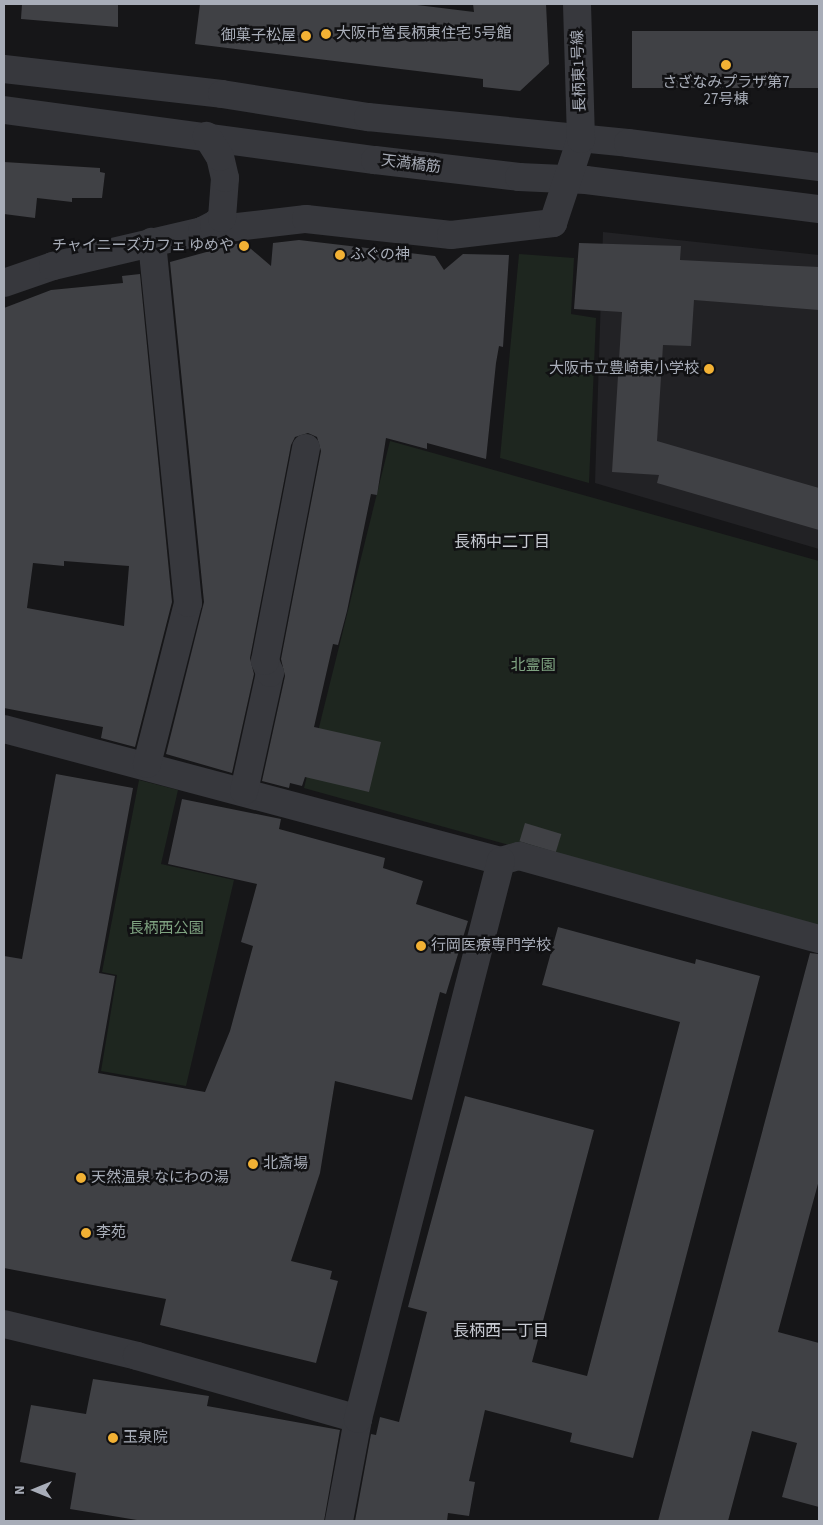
<!DOCTYPE html>
<html>
<head>
<meta charset="utf-8">
<style>
  body { margin:0 }
  #map { position:relative; width:823px; height:1525px; overflow:hidden; background:#161618; font-family:"Source Sans 3","Noto Sans JP",sans-serif }
  div>[style] { position:absolute }
  .built>* { inset:0; background:#222225 }
  .green>* { inset:0; background:#1e261f }
  .building>* { inset:0; background:#404145; transform-origin:0 0 }
  .minor>* { height:28px; margin:-14px; padding:0 14px; transform-origin:14px; border-radius:14px; background:#37383d }
  .dots>* { width:14px; height:14px; translate:-50% -50%; box-sizing:border-box; border:2px solid #111113; border-radius:50% }
  span { translate:-50% -50%; white-space:nowrap; text-align:center; line-height:1.15; -webkit-text-stroke:5px #111113; paint-order:stroke }
  .poi-label { font-size:15px; color:#a8adb8 }
  .left { translate:0 -50%; text-align:left }
  .right { translate:-100% -50%; text-align:right }
  .street-label { font-size:15px; color:#a8adb8 }
  .park-label { font-size:15px; color:#7fa381 }
  .neighbourhood-label { font-size:16px; color:#c9ccd4 }
  .frame { position:absolute; inset:0; border:5px solid #a8adb8; pointer-events:none }
  .north { position:absolute; left:10px; top:1465px; width:50px; height:50px; -webkit-text-stroke:4px #111113; paint-order:stroke; rotate:270deg; font-size:14px; font-weight:700; line-height:20px; text-align:center; color:#a8adb8 }
  .north::after { content:''; display:block; margin:auto; width:18px; height:22px; background:#a8adb8; clip-path:polygon(50% 0,100% 100%,50% 72%,0 100%) }
</style>
</head>
<body>
<div id="map">
  <div class="built">
    <i style="clip-path:polygon(603px 232px,819px 255px,819px 549px,595px 483px)"></i>
  </div>
  <div class="green">
    <i style="clip-path:polygon(519px 254px,574px 258px,571px 314px,596px 318px,589px 483px,500px 458px)"></i>
    <i style="clip-path:polygon(390px 441px,819px 561px,819px 931px,304px 788px)"></i>
    <i style="clip-path:polygon(139px 780px,178px 790px,161px 864px,234px 880px,186px 1086px,101px 1071px,117px 975px,102px 972px)"></i>
  </div>
  <div class="building">
    <i style="clip-path:polygon(22px 4px,118px 4px,118px 27px,21px 19px)"></i>
    <i style="clip-path:polygon(200px 4px,409px 4px,474px 12px,473px 4px,546px 4px,549px 64px,520px 91px,483px 87px,483px 79px,195px 44px)"></i>
    <i style="left:632px;top:31px;width:187px;height:57px"></i>
    <i style="clip-path:polygon(4px 162px,100px 168px,100px 172px,105px 173px,102px 198px,72px 198px,72px 202px,37px 198px,35px 218px,4px 214px)"></i>
    <i style="clip-path:polygon(299px 240px,435px 256px,444px 270px,463px 254px,509px 255px,503px 347px,499px 346px,496px 363px,486px 459px,427px 443px,427px 449px,386px 438px,377px 495px,371px 494px,347px 611px,338px 645px,333px 644px,314px 727px,381px 742px,369px 792px,305px 777px,302px 786px,290px 783px,289px 788px,262px 781px,285px 676px,281px 659px,321px 451px,317px 437px,308px 433px,295px 437px,291px 445px,250px 658px,254px 674px,232px 773px,166px 754px,204px 602px,170px 262px,243px 242px,271px 266px,273px 243px)"></i>
    <i style="clip-path:polygon(579px 243px,681px 246px,680px 260px,819px 267px,819px 310px,694px 300px,691px 346px,663px 345px,657px 441px,819px 488px,819px 530px,657px 483px,659px 475px,612px 472px,622px 312px,574px 309px)"></i>
    <i style="clip-path:polygon(evenodd,140px 274px,172px 602px,135px 747px,101px 738px,103px 727px,4px 708px,4px 308px,51px 290px,123px 283px,122px 276px,140px 274px,64px 561px,129px 566px,124px 626px,27px 608px,33px 563px,64px 566px,64px 561px)"></i>
    <i style="clip-path:polygon(56px 774px,133px 788px,99px 973px,115px 976px,98px 1073px,205px 1092px,230px 1031px,253px 946px,241px 942px,257px 884px,168px 864px,182px 799px,281px 819px,279px 829px,385px 858px,383px 868px,423px 881px,416px 904px,468px 921px,446px 994px,440px 992px,412px 1100px,335px 1081px,320px 1173px,291px 1261px,332px 1271px,330px 1279px,338px 1281px,316px 1363px,160px 1325px,166px 1299px,4px 1268px,4px 956px,22px 959px)"></i>
    <i style="left:525px;top:823px;width:38px;height:19px;rotate:17deg"></i>
    <i style="clip-path:polygon(558px 927px,695px 964px,696px 959px,760px 976px,633px 1458px,570px 1442px,572px 1433px,485px 1410px,469px 1481px,475px 1482px,469px 1516px,448px 1513px,447px 1521px,355px 1521px,371px 1434px,376px 1435px,380px 1417px,399px 1422px,427px 1312px,408px 1307px,465px 1096px,594px 1130px,532px 1362px,587px 1376px,680px 1022px,542px 985px)"></i>
    <i style="clip-path:polygon(810px 953px,819px 954px,819px 1180px,778px 1332px,819px 1343px,819px 1507px,782px 1497px,797px 1443px,752px 1431px,728px 1521px,658px 1521px)"></i>
    <i style="clip-path:polygon(93px 1379px,209px 1396px,207px 1406px,340px 1430px,324px 1521px,143px 1521px,70px 1509px,76px 1473px,20px 1462px,31px 1405px,86px 1414px)"></i>
  </div>
  <div class="minor">
    <i style="left:4px;top:69px;width:219px;rotate:6.5deg"></i>
    <i style="left:222px;top:94px;width:148px;rotate:9deg"></i>
    <i style="left:368px;top:117px;width:261px;rotate:5.7deg"></i>
    <i style="left:628px;top:143px;width:193px;rotate:7.2deg"></i>
    <i style="left:4px;top:110px;width:374px;rotate:7.7deg"></i>
    <i style="left:375px;top:160px;width:145px;rotate:6.7deg"></i>
    <i style="left:519px;top:177px;width:67px;rotate:2.6deg"></i>
    <i style="left:586px;top:180px;width:235px;rotate:7.1deg"></i>
    <i style="left:202px;top:231px;width:105px;rotate:-6.6deg"></i>
    <i style="left:306px;top:219px;width:146px;rotate:6.3deg"></i>
    <i style="left:451px;top:235px;width:103px;rotate:-6.7deg"></i>
    <i style="left:553px;top:223px;width:89px;rotate:-71.6deg"></i>
    <i style="left:581px;top:139px;width:135px;rotate:-91.7deg"></i>
    <i style="left:4px;top:283px;width:52px;rotate:-19.1deg"></i>
    <i style="left:53px;top:266px;width:153px;rotate:-13.2deg"></i>
    <i style="left:202px;top:231px;width:13px;rotate:-27deg"></i>
    <i style="left:214px;top:225px;width:11px;rotate:-41deg"></i>
    <i style="left:222px;top:218px;width:40px;rotate:-85.7deg"></i>
    <i style="left:225px;top:178px;width:22px;rotate:-103deg"></i>
    <i style="left:220px;top:157px;width:25px;rotate:-122deg"></i>
    <i style="left:4px;top:729px;width:514px;rotate:14.87deg"></i>
    <i style="left:501px;top:861px;width:19px;rotate:-16deg"></i>
    <i style="left:519px;top:856px;width:311px;rotate:15.5deg"></i>
    <i style="left:147px;top:764px;width:166px;rotate:-75.7deg"></i>
    <i style="left:188px;top:603px;width:363px;rotate:-95.7deg"></i>
    <i style="left:244px;top:791px;width:121px;rotate:-77.6deg"></i>
    <i style="left:270px;top:673px;width:13px;rotate:-113deg"></i>
    <i style="left:265px;top:661px;width:217px;rotate:-79.1deg"></i>
    <i style="left:4px;top:1324px;width:137px;rotate:13.5deg"></i>
    <i style="left:137px;top:1356px;width:230px;rotate:15.9deg"></i>
    <i style="left:339px;top:1521px;width:104px;rotate:-79.4deg"></i>
    <i style="left:358px;top:1419px;width:576px;rotate:-75.63deg"></i>
  </div>
  <div class="dots">
    <i style="left:326px;top:34px;background:#f2b134"></i>
    <i style="left:306px;top:36px;background:#f2b134"></i>
    <i style="left:726px;top:65px;background:#f2b134"></i>
    <i style="left:244px;top:246px;background:#f2b134"></i>
    <i style="left:340px;top:255px;background:#f2b134"></i>
    <i style="left:709px;top:369px;background:#f2b134"></i>
    <i style="left:421px;top:946px;background:#f2b134"></i>
    <i style="left:253px;top:1164px;background:#f2b134"></i>
    <i style="left:81px;top:1178px;background:#f2b134"></i>
    <i style="left:86px;top:1233px;background:#f2b134"></i>
    <i style="left:113px;top:1438px;background:#f2b134"></i>
  </div>
  <div class="poi-label">
    <span class="left" style="left:336px;top:34px">大阪市営長柄東住宅 5号館</span>
    <span class="right" style="left:296px;top:36px">御菓子松屋</span>
    <span style="left:726px;top:91px">さざなみプラザ第7<br>27号棟</span>
    <span class="right" style="left:234px;top:246px">チャイニーズカフェ ゆめや</span>
    <span class="left" style="left:350px;top:255px">ふぐの神</span>
    <span class="right" style="left:699px;top:369px">大阪市立豊崎東小学校</span>
    <span class="left" style="left:431px;top:946px">行岡医療専門学校</span>
    <span class="left" style="left:263px;top:1164px">北斎場</span>
    <span class="left" style="left:91px;top:1178px">天然温泉 なにわの湯</span>
    <span class="left" style="left:96px;top:1233px">李苑</span>
    <span class="left" style="left:123px;top:1438px">玉泉院</span>
  </div>
  <div class="street-label">
    <span style="left:579px;top:71px;rotate:-92deg">長柄東1号線</span>
    <span style="left:411px;top:164px;rotate:7deg">天満橋筋</span>
  </div>
  <div class="park-label">
    <span style="left:533px;top:666px">北霊園</span>
    <span style="left:166px;top:929px">長柄西公園</span>
  </div>
  <div class="neighbourhood-label">
    <span style="left:502px;top:542px">長柄中二丁目</span>
    <span style="left:501px;top:1331px">長柄西一丁目</span>
  </div>
  <div class="frame"></div>
  <div class="north">N</div>
</div>
</body>
</html>
